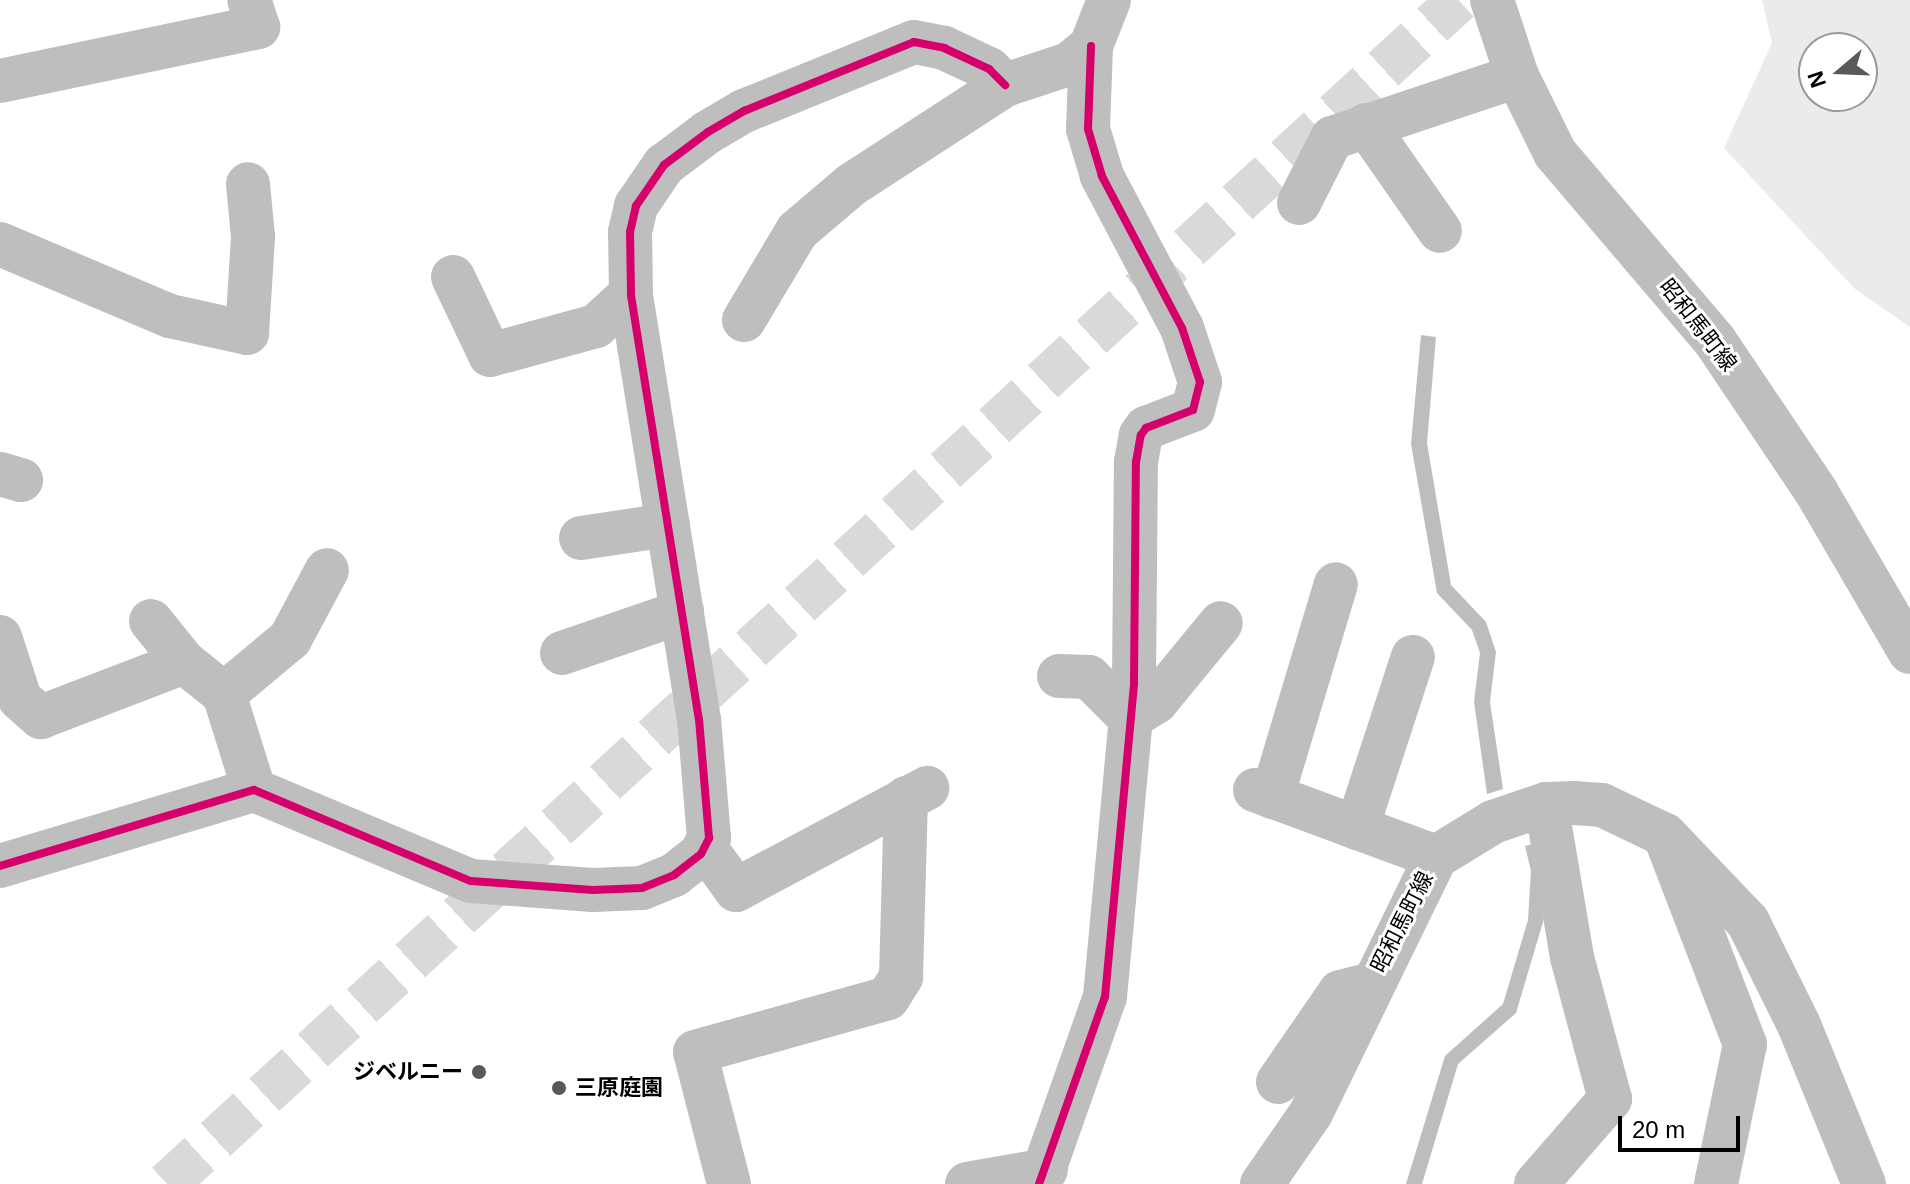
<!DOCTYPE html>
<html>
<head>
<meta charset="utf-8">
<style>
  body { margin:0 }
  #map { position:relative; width:1910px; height:1184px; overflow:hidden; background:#fff; font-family:Arial,"Noto Sans JP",sans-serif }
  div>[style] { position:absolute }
  .green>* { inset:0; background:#ebebeb }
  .water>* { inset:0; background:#bdbdbd }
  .highway-tunnel>* { height:44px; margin-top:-22px; transform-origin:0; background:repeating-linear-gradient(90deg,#d9d9d9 0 44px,transparent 0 66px) }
  .minor>* { height:44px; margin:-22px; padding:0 22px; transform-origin:22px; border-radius:22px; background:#bebebe }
  .major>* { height:44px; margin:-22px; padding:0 22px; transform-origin:22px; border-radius:22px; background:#bebebe }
  .cycleway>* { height:8px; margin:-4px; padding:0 4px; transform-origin:4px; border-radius:4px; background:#d6006c }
  .dots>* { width:22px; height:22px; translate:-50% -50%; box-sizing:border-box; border:4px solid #fff; border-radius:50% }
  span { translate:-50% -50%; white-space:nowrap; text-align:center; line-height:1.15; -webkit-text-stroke:6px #fff; paint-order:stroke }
  .street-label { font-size:22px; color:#000 }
  .poi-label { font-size:22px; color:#000; font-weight:700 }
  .right { translate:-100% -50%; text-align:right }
  .left { translate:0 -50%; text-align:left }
  .north { position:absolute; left:1798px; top:32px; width:80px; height:80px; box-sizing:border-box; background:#fff; border:2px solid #999; border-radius:50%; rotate:251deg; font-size:22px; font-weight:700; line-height:32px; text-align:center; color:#000 }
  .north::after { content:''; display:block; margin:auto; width:28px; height:36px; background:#595959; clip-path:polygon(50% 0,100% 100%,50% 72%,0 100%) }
  .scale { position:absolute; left:1618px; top:1116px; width:122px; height:36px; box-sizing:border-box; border:4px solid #000; border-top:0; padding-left:10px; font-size:24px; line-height:28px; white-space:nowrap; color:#000; -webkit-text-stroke:6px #fff; paint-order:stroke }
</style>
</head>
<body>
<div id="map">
  <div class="green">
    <i style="clip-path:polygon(evenodd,1762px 0,1910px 0,1910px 327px,1855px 289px,1724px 148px,1772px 43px,1762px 0,1814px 48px,1862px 48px,1862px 96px,1814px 96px,1814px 48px)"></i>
  </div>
  <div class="water">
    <i style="clip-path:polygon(1421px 335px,1436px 337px,1427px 443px,1451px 585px,1486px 622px,1496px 652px,1490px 702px,1503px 789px,1487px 794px,1474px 702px,1480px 653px,1472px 630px,1437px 593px,1411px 444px)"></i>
    <i style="clip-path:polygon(1541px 842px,1547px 870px,1543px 922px,1516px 1013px,1458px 1064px,1422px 1184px,1406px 1184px,1445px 1056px,1503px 1004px,1528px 920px,1531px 871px,1525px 846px)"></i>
  </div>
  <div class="highway-tunnel">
    <i style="left:167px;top:1184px;width:1752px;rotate:-42.5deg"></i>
  </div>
  <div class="minor">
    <i style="left:0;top:81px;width:264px;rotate:-11.8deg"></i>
    <i style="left:258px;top:27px;width:28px;rotate:-108deg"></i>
    <i style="left:1366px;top:125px;width:129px;rotate:55.1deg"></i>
    <i style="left:1299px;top:203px;width:73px;rotate:-63.1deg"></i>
    <i style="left:1332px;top:138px;width:195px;rotate:-18.5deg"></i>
    <i style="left:0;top:244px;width:185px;rotate:23deg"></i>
    <i style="left:170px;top:316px;width:79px;rotate:12.4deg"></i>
    <i style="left:247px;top:333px;width:96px;rotate:-86.4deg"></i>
    <i style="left:253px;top:237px;width:53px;rotate:-95.4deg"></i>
    <i style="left:453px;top:277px;width:86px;rotate:64.6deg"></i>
    <i style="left:490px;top:355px;width:110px;rotate:-15.3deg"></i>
    <i style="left:596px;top:326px;width:47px;rotate:-42.4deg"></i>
    <i style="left:744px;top:320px;width:104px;rotate:-59.2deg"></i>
    <i style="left:797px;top:231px;width:71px;rotate:-40.4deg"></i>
    <i style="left:851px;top:185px;width:184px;rotate:-33deg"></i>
    <i style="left:1005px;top:85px;width:67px;rotate:-18.2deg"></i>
    <i style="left:1069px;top:64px;width:28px;rotate:-39deg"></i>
    <i style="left:1091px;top:46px;width:49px;rotate:-68.6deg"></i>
    <i style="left:0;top:474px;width:22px;rotate:16deg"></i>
    <i style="left:581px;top:538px;width:88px;rotate:-8.5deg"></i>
    <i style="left:151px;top:621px;width:53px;rotate:51.2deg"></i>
    <i style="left:0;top:637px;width:65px;rotate:72.1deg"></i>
    <i style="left:20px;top:699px;width:28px;rotate:41deg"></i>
    <i style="left:41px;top:717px;width:153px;rotate:-21deg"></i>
    <i style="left:184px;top:662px;width:51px;rotate:38.7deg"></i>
    <i style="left:224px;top:694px;width:101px;rotate:72.6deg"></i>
    <i style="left:562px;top:653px;width:127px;rotate:-18.9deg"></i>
    <i style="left:1059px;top:676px;width:30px;rotate:2deg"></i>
    <i style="left:1089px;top:677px;width:58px;rotate:45deg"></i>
    <i style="left:1130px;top:718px;width:31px;rotate:-32deg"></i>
    <i style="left:1156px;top:702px;width:102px;rotate:-50.6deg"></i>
    <i style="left:224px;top:694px;width:86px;rotate:-39.8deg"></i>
    <i style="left:290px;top:639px;width:78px;rotate:-61.8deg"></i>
    <i style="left:1255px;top:790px;width:193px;rotate:20.3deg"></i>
    <i style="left:1272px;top:797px;width:222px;rotate:-73.3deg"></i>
    <i style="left:1357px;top:828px;width:180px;rotate:-71.9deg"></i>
    <i style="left:1665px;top:836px;width:223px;rotate:69deg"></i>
    <i style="left:1745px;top:1044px;width:143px;rotate:101.7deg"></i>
    <i style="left:705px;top:847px;width:53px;rotate:54.2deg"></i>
    <i style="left:736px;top:890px;width:217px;rotate:-28.1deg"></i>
    <i style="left:0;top:866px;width:265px;rotate:-16.7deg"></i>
    <i style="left:254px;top:790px;width:235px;rotate:22.8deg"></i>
    <i style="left:471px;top:881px;width:122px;rotate:4.2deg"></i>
    <i style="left:593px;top:890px;width:49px;rotate:-2.3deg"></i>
    <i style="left:642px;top:888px;width:35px;rotate:-22deg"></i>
    <i style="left:674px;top:875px;width:34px;rotate:-38deg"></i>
    <i style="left:701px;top:854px;width:18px;rotate:-63deg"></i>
    <i style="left:709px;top:838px;width:118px;rotate:-94.8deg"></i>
    <i style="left:699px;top:720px;width:431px;rotate:-99.1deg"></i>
    <i style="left:631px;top:294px;width:62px;rotate:-90.9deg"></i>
    <i style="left:630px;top:232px;width:27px;rotate:-77deg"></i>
    <i style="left:636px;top:206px;width:50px;rotate:-55.7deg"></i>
    <i style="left:664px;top:165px;width:55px;rotate:-36.9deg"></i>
    <i style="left:708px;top:132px;width:42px;rotate:-30.3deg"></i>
    <i style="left:744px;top:111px;width:183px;rotate:-22.1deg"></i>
    <i style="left:914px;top:42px;width:31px;rotate:11deg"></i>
    <i style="left:944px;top:48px;width:50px;rotate:25deg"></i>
    <i style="left:989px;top:69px;width:23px;rotate:45deg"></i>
    <i style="left:1278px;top:1082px;width:109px;rotate:-55.4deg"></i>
    <i style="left:1340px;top:992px;width:32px;rotate:-14deg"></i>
    <i style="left:729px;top:1184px;width:136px;rotate:-104.4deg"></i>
    <i style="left:695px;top:1052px;width:200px;rotate:-15.6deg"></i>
    <i style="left:888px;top:998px;width:25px;rotate:-58deg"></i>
    <i style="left:901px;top:977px;width:179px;rotate:-88.4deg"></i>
    <i style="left:967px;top:1184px;width:80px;rotate:-10deg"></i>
    <i style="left:1039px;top:1184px;width:198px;rotate:-70.6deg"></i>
    <i style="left:1105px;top:997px;width:316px;rotate:-84.7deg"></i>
    <i style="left:1134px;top:682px;width:220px;rotate:-89.5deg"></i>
    <i style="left:1136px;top:462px;width:27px;rotate:-80deg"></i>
    <i style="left:1141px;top:435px;width:9px;rotate:-54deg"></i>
    <i style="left:1146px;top:428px;width:50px;rotate:-21deg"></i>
    <i style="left:1193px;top:410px;width:29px;rotate:-76deg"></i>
    <i style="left:1200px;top:382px;width:57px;rotate:-108.4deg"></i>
    <i style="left:1182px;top:328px;width:172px;rotate:-117.8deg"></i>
    <i style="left:1102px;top:176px;width:49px;rotate:-106.6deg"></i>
    <i style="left:1088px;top:129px;width:83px;rotate:-87.9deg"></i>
    <i style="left:1536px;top:1184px;width:113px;rotate:-49deg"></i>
    <i style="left:1610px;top:1099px;width:147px;rotate:-105deg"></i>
    <i style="left:1572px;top:957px;width:155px;rotate:-99.6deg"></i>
  </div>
  <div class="major">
    <i style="left:1492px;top:0;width:80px;rotate:71.8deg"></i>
    <i style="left:1517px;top:76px;width:86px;rotate:63.7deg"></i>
    <i style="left:1555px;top:153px;width:247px;rotate:49.6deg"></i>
    <i style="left:1715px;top:341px;width:183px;rotate:56.1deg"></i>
    <i style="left:1817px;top:493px;width:184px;rotate:59.7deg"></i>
    <i style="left:1262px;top:1184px;width:86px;rotate:-55.4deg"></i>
    <i style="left:1311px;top:1113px;width:285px;rotate:-64deg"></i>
    <i style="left:1436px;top:857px;width:67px;rotate:-31.6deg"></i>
    <i style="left:1493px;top:822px;width:56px;rotate:-18.8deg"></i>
    <i style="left:1546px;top:804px;width:28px;rotate:-2deg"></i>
    <i style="left:1574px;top:803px;width:28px;rotate:4deg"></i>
    <i style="left:1602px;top:805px;width:70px;rotate:25.5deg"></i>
    <i style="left:1665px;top:835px;width:120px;rotate:46.3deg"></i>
    <i style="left:1748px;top:922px;width:115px;rotate:63.7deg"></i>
    <i style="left:1799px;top:1025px;width:172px;rotate:67.8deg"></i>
  </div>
  <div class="cycleway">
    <i style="left:0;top:866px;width:265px;rotate:-16.7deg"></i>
    <i style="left:254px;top:790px;width:235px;rotate:22.8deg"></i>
    <i style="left:471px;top:881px;width:122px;rotate:4.2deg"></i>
    <i style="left:593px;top:890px;width:49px;rotate:-2.3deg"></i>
    <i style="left:642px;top:888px;width:35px;rotate:-22deg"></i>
    <i style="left:674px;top:875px;width:34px;rotate:-38deg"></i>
    <i style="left:701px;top:854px;width:18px;rotate:-63deg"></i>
    <i style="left:709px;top:838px;width:118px;rotate:-94.8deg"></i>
    <i style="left:699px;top:720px;width:431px;rotate:-99.1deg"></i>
    <i style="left:631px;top:294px;width:62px;rotate:-90.9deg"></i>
    <i style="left:630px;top:232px;width:27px;rotate:-77deg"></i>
    <i style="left:636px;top:206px;width:50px;rotate:-55.7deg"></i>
    <i style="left:664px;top:165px;width:55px;rotate:-36.9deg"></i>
    <i style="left:708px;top:132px;width:42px;rotate:-30.3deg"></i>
    <i style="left:744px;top:111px;width:183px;rotate:-22.1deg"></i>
    <i style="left:914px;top:42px;width:31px;rotate:11deg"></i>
    <i style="left:944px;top:48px;width:50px;rotate:25deg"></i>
    <i style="left:989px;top:69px;width:23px;rotate:45deg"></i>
    <i style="left:1039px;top:1184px;width:198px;rotate:-70.6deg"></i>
    <i style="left:1105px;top:997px;width:316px;rotate:-84.7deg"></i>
    <i style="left:1134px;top:682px;width:220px;rotate:-89.5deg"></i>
    <i style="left:1136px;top:462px;width:27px;rotate:-80deg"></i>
    <i style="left:1141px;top:435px;width:9px;rotate:-54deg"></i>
    <i style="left:1146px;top:428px;width:50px;rotate:-21deg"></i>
    <i style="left:1193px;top:410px;width:29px;rotate:-76deg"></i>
    <i style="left:1200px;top:382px;width:57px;rotate:-108.4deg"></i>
    <i style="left:1182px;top:328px;width:172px;rotate:-117.8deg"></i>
    <i style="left:1102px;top:176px;width:49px;rotate:-106.6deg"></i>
    <i style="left:1088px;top:129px;width:83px;rotate:-87.9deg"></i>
  </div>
  <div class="dots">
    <i style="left:479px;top:1072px;background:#595959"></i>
    <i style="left:559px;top:1088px;background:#595959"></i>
  </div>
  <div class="street-label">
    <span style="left:1698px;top:325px;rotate:52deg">昭和馬町線</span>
    <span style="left:1402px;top:922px;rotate:-63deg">昭和馬町線</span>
  </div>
  <div class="poi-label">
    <span class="right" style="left:463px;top:1072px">ジベルニー</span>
    <span class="left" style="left:575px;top:1088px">三原庭園</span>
  </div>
  <div class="north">N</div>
  <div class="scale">20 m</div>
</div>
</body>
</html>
